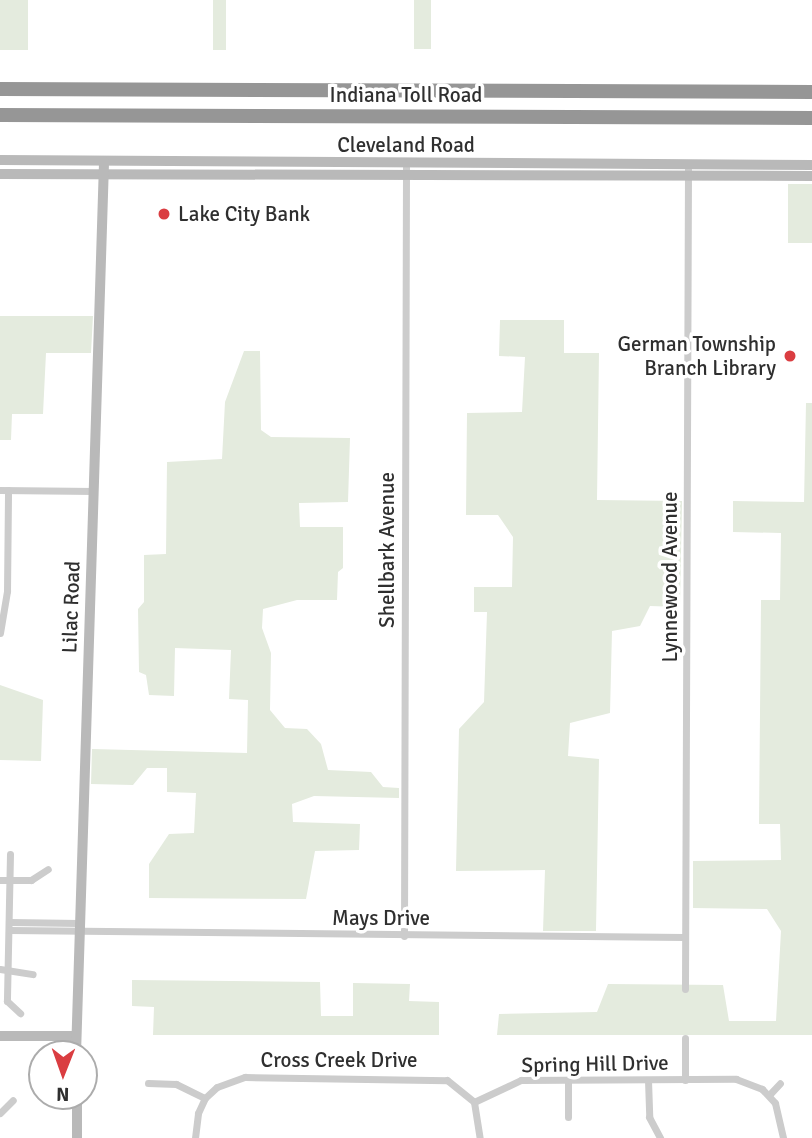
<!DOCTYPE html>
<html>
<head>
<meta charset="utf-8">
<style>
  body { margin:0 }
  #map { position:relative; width:812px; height:1138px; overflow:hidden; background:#fff; font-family:Signika,sans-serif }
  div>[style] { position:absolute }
  .green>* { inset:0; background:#e4ebde; transform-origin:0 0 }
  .street>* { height:7px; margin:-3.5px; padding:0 3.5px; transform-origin:3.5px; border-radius:3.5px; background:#ccc }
  .secondary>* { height:10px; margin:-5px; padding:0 5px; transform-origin:5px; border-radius:5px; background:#b9b9b9 }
  .highway>* { height:14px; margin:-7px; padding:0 7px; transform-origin:7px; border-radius:7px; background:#969696 }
  .dots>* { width:19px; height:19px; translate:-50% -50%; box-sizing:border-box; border:4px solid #fff; border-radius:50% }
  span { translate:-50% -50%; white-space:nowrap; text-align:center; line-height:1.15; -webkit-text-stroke:7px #fff; paint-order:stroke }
  .street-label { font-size:21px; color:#2f2f2f }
  .poi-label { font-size:21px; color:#2f2f2f }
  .left { translate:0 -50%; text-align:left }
  .right { translate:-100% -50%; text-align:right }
  .north { position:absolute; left:28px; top:1040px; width:70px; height:70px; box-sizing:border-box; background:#fff; border:2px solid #acacac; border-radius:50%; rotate:181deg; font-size:19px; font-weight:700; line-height:28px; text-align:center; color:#2f2f2f }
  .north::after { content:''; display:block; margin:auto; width:24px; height:32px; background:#da3d41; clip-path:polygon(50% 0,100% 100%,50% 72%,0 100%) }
</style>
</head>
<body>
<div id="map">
  <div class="green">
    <i style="left:0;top:0;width:28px;height:50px"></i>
    <i style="left:213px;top:0;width:13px;height:50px"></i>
    <i style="left:414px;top:0;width:17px;height:49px"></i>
    <i style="left:788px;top:184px;width:24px;height:59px"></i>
    <i style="clip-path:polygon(0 316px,93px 316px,91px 353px,46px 353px,43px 414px,12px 414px,11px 440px,0 440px)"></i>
    <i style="clip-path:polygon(500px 320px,564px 320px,564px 353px,599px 353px,597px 500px,682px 501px,680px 607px,650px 606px,640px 626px,612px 631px,610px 713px,570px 723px,568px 756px,599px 759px,596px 931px,543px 931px,545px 870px,456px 871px,459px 729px,484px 702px,487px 612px,474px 612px,474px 587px,512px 587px,513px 537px,498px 515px,466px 515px,467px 413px,522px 412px,525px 357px,499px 356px)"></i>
    <i style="clip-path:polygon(244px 351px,260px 351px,261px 430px,271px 437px,350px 438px,348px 502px,299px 503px,300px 527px,343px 527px,343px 568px,338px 572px,337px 600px,297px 600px,263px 609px,262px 628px,271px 653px,270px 710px,285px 728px,307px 729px,321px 744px,328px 770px,371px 772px,383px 787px,399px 788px,399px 798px,314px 796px,292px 804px,293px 822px,360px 824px,359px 850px,315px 851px,306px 899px,149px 898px,149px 864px,169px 834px,194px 833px,196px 793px,167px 792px,167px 768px,147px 768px,133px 785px,91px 784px,92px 749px,247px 753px,248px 700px,229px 699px,231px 650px,175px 648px,174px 696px,149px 695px,146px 675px,139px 672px,138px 609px,144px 602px,144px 555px,166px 554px,167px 462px,222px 459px,225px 402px)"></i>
    <i style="clip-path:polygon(806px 403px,812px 403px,812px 1035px,497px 1035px,499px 1014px,597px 1012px,608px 984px,723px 985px,729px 1021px,776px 1021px,781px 931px,767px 909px,693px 908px,693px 861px,781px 860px,780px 824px,759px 824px,761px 600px,780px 600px,781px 533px,733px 532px,733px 501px,804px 502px)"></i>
    <i style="clip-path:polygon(0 685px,43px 700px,41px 761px,0 760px)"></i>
    <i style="clip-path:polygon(132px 980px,320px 982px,321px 1016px,353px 1016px,353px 983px,410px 984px,409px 1001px,439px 1002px,439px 1035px,153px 1035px,154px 1007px,132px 1006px)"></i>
  </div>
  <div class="street">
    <i style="left:0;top:490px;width:94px;rotate:0.6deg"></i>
    <i style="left:0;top:633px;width:43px;rotate:-80.5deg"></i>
    <i style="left:7px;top:591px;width:101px;rotate:-89.4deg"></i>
    <i style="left:10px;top:854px;width:147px;rotate:91.2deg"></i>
    <i style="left:7px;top:1001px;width:18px;rotate:43deg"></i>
    <i style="left:0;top:880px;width:31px"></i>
    <i style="left:31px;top:880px;width:20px;rotate:-33deg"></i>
    <i style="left:9px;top:922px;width:69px;rotate:0.8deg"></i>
    <i style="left:9px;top:930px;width:675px;rotate:0.59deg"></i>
    <i style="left:404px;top:936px;width:772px;rotate:-89.85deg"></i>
    <i style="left:0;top:969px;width:33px;rotate:9deg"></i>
    <i style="left:685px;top:989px;width:823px;rotate:-89.79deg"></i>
    <i style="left:568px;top:1080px;width:37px;rotate:90deg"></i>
    <i style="left:648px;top:1080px;width:37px;rotate:88deg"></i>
    <i style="left:649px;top:1117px;width:24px;rotate:62deg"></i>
    <i style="left:685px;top:1080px;width:42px;rotate:-90deg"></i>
    <i style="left:148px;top:1083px;width:28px;rotate:2deg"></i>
    <i style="left:176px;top:1084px;width:32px;rotate:26deg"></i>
    <i style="left:769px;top:1095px;width:16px;rotate:-47deg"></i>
    <i style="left:474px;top:1102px;width:52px;rotate:-25.1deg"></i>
    <i style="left:521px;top:1080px;width:215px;rotate:-0.3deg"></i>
    <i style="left:736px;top:1079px;width:28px;rotate:21deg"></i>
    <i style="left:762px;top:1089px;width:19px;rotate:47deg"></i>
    <i style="left:775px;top:1103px;width:36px;rotate:77deg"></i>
    <i style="left:0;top:1113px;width:18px;rotate:-45deg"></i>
    <i style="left:195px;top:1138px;width:25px;rotate:-83deg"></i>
    <i style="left:198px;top:1113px;width:17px;rotate:-65deg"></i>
    <i style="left:205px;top:1098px;width:16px;rotate:-43deg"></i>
    <i style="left:217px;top:1087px;width:30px;rotate:-20deg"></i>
    <i style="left:245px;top:1077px;width:202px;rotate:0.9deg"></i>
    <i style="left:447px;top:1080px;width:35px;rotate:39deg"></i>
    <i style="left:474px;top:1102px;width:36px;rotate:81deg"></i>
  </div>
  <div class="secondary">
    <i style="left:0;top:160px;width:812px;rotate:0.35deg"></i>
    <i style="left:0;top:174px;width:812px;rotate:0.14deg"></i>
    <i style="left:0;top:1036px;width:76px"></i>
    <i style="left:76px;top:1054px;width:893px;rotate:-88.2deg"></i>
    <i style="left:77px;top:1096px;width:42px;rotate:90deg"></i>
  </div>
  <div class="highway">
    <i style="left:0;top:89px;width:812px;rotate:0.21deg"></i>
    <i style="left:0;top:115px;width:812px;rotate:0.21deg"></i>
  </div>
  <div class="dots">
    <i style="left:164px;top:214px;background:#da3d41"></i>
    <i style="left:790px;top:356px;background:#da3d41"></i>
  </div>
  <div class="street-label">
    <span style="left:406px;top:95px">Indiana Toll Road</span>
    <span style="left:406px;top:145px">Cleveland Road</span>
    <span style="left:387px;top:550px;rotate:-90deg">Shellbark Avenue</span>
    <span style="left:670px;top:577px;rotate:-90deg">Lynnewood Avenue</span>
    <span style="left:71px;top:607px;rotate:-88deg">Lilac Road</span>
    <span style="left:381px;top:918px">Mays Drive</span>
    <span style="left:339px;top:1060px">Cross Creek Drive</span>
    <span style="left:595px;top:1064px;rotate:-1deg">Spring Hill Drive</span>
  </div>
  <div class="poi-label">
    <span class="left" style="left:178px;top:214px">Lake City Bank</span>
    <span class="right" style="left:776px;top:356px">German Township<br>Branch Library</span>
  </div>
  <div class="north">N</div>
</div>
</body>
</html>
